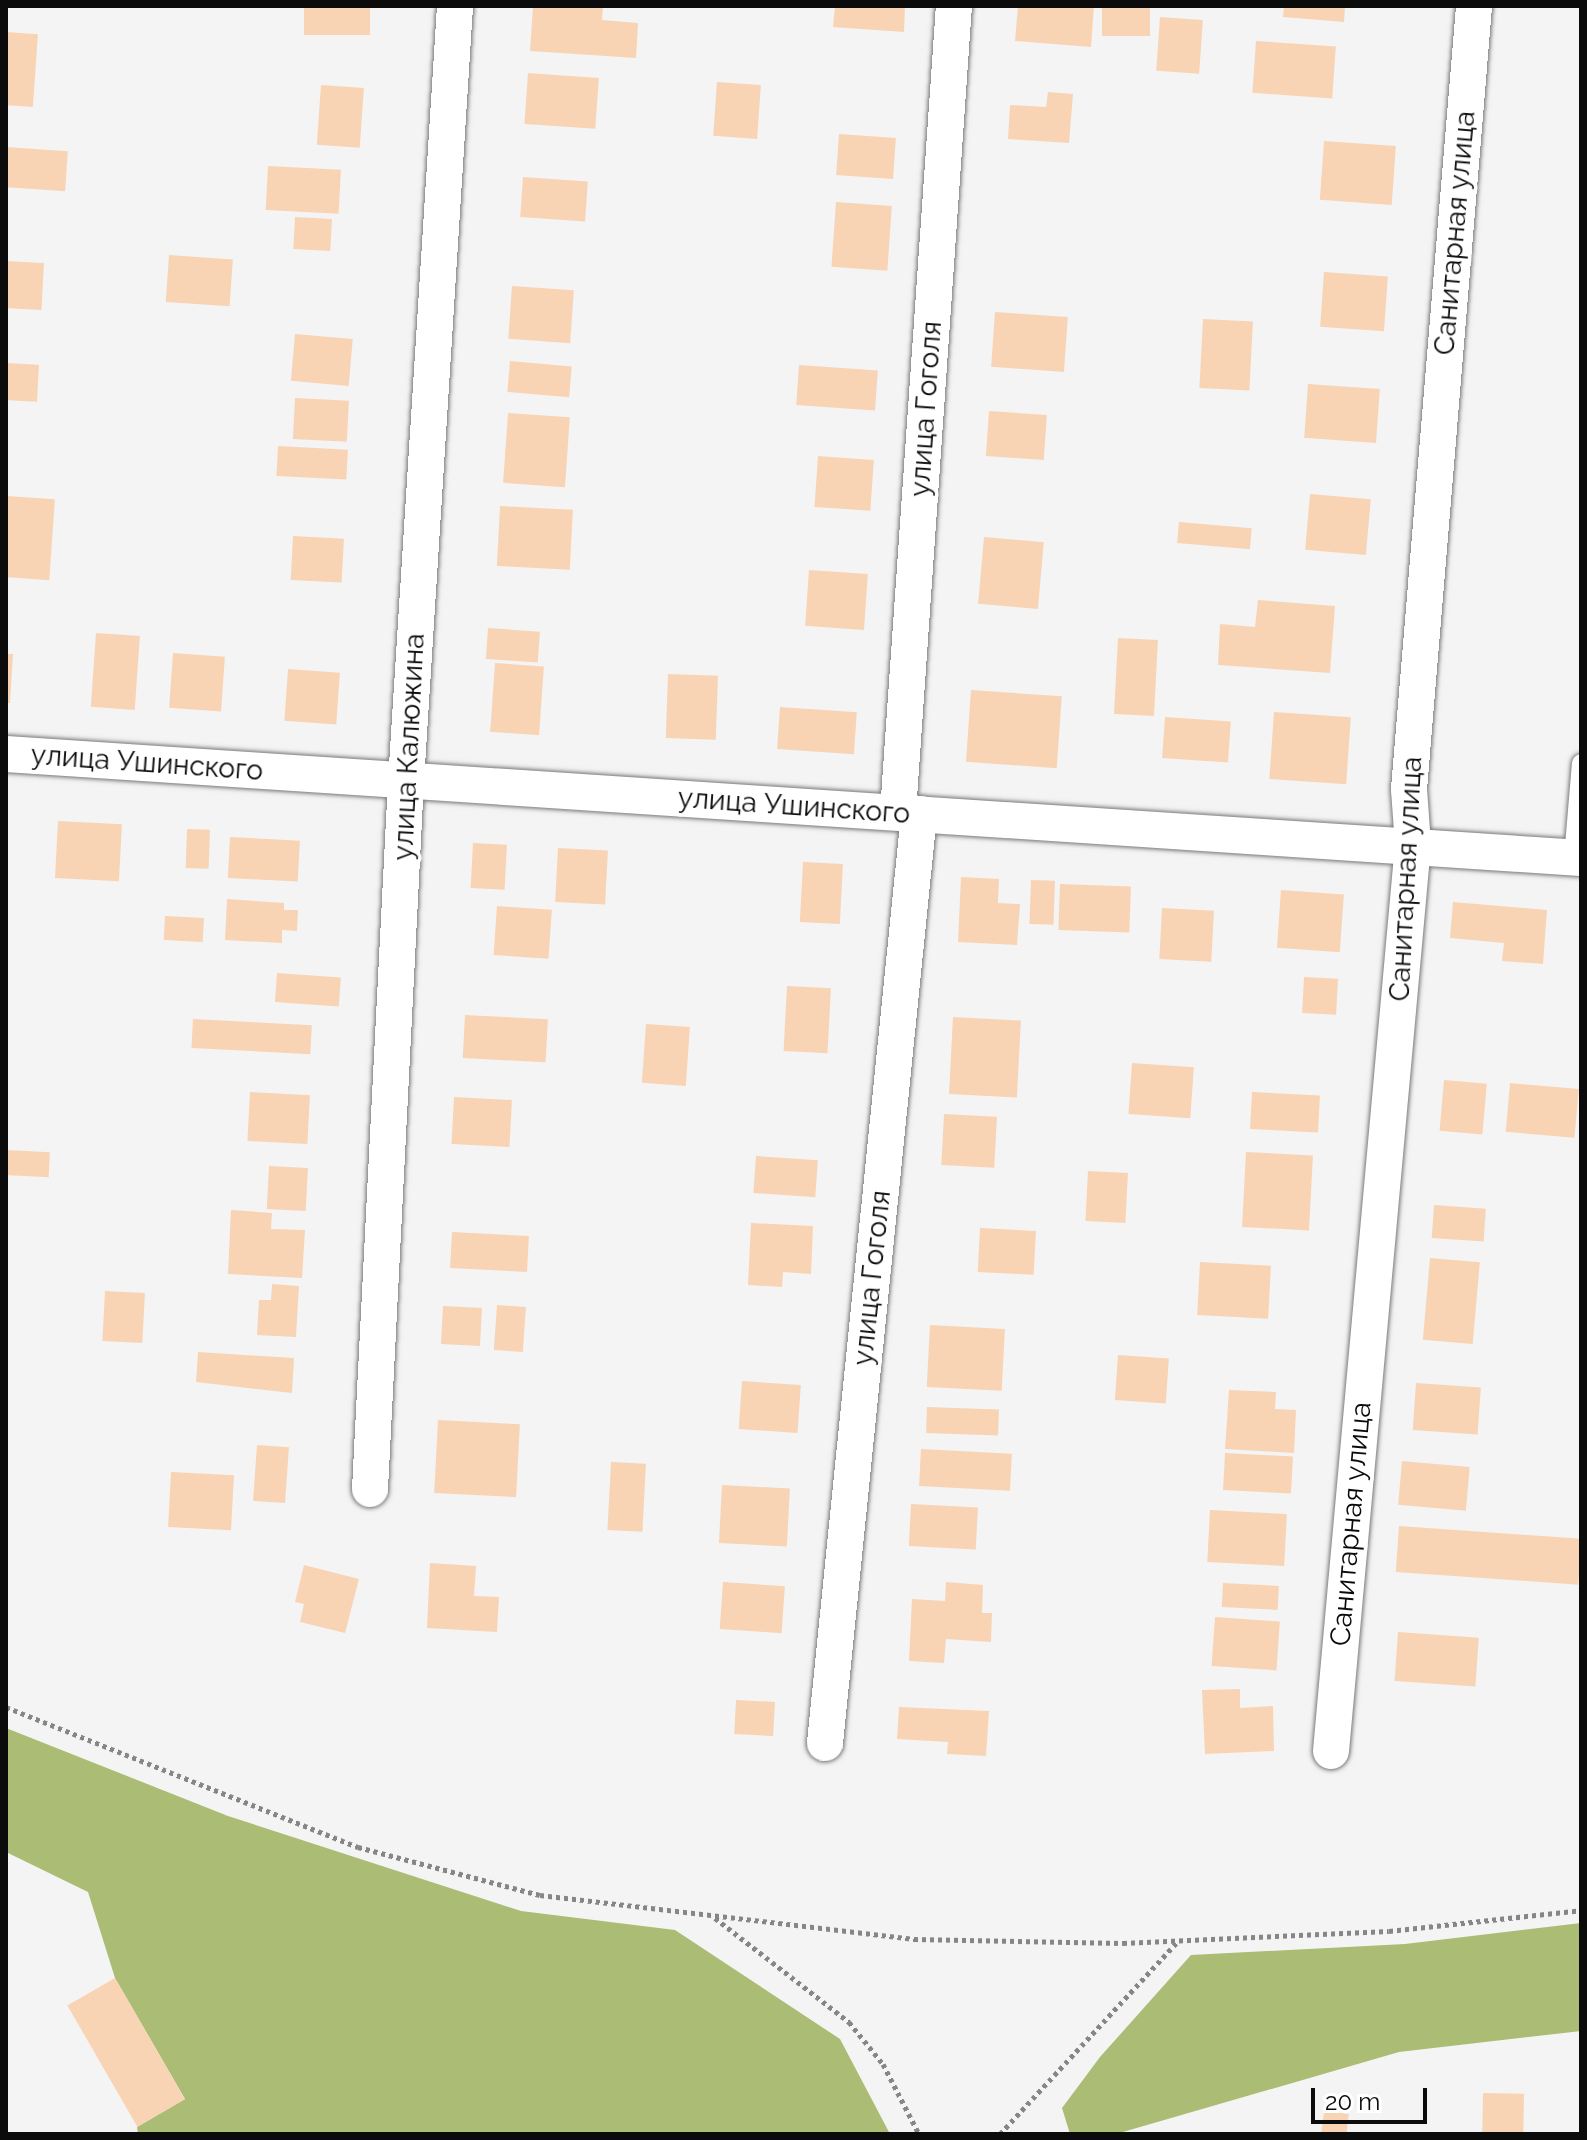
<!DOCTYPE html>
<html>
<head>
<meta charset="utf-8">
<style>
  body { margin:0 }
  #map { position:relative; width:1587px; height:2140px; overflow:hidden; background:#f4f4f5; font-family:Raleway,sans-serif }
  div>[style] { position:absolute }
  .forest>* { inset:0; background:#abbc74 }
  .building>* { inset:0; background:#f8d4b4; transform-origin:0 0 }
  .path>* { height:5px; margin-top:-2.5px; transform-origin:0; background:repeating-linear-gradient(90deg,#868687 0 4px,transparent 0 8px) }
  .roads { filter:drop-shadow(0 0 2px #7a7a7b) drop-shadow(0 0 2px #7a7a7b) }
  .lane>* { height:18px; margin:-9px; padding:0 9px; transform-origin:9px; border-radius:9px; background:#fff }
  .street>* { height:36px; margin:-18px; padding:0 18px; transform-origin:18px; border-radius:18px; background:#fff }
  span { translate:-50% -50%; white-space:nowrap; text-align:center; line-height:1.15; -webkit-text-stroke:7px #fff; paint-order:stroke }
  .street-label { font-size:28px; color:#0b0b0c }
  .frame { position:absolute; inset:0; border:8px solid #0b0b0c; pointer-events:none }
  .scale { position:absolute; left:1311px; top:2088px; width:116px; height:36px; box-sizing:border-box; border:4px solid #0b0b0c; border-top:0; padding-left:10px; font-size:24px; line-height:28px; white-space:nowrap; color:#0b0b0c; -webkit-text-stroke:6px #fff; paint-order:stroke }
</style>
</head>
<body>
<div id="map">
  <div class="forest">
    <i style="clip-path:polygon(6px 1728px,228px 1816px,521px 1911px,675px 1930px,840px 2039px,890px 2134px,138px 2134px,137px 2127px,185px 2099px,115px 1978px,88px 1892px,6px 1852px)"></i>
    <i style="clip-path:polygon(1581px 1923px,1581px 2031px,1399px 2052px,1116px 2134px,1070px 2134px,1062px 2108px,1100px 2057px,1191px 1955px,1405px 1944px)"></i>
  </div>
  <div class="building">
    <i style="left:304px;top:6px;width:66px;height:29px"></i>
    <i style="clip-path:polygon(533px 6px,603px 6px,602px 20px,638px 23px,636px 58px,530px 51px)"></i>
    <i style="clip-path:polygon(835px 6px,905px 6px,904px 32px,833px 27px)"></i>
    <i style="clip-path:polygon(1018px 6px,1094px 6px,1091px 47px,1015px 41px)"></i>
    <i style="left:1102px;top:6px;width:48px;height:30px"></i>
    <i style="clip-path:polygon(1284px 6px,1345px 6px,1344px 22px,1283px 17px)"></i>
    <i style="left:1160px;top:17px;width:43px;height:54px;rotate:4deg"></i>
    <i style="left:6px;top:32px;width:32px;height:73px;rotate:4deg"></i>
    <i style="left:1256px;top:41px;width:80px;height:52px;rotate:4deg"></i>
    <i style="left:528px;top:73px;width:71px;height:51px;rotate:4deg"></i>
    <i style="left:717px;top:82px;width:44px;height:54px;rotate:4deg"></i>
    <i style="left:321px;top:85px;width:43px;height:60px;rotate:4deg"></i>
    <i style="clip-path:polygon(1048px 92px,1073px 94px,1069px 143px,1008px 139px,1010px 105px,1046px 107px)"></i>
    <i style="left:839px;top:134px;width:57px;height:41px;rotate:4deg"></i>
    <i style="left:1324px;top:141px;width:72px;height:59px;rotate:4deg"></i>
    <i style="left:6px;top:147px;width:62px;height:40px;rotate:4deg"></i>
    <i style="left:268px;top:166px;width:73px;height:44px;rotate:3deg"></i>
    <i style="left:523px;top:177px;width:65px;height:40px;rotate:4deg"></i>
    <i style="left:836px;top:202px;width:56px;height:65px;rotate:4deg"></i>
    <i style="left:295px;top:217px;width:37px;height:32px;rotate:3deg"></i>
    <i style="left:169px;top:255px;width:64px;height:47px;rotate:4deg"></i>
    <i style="left:6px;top:261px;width:38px;height:47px;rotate:3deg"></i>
    <i style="left:1324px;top:272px;width:64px;height:55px;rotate:4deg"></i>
    <i style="left:512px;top:286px;width:62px;height:53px;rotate:4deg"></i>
    <i style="left:995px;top:312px;width:73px;height:55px;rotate:4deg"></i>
    <i style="left:1203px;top:319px;width:50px;height:69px;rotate:3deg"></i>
    <i style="left:295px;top:334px;width:58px;height:47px;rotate:5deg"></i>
    <i style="left:510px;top:361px;width:62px;height:31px;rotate:5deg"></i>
    <i style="left:6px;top:363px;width:33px;height:37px;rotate:3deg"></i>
    <i style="left:799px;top:365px;width:79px;height:40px;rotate:4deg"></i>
    <i style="left:1308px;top:384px;width:72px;height:54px;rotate:4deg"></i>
    <i style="left:295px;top:398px;width:54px;height:41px;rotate:3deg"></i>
    <i style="left:989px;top:411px;width:58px;height:45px;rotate:4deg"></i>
    <i style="left:508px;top:413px;width:62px;height:70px;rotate:4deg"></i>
    <i style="left:278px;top:446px;width:70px;height:30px;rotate:3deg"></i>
    <i style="left:818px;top:456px;width:56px;height:51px;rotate:4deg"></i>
    <i style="left:1310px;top:494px;width:61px;height:56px;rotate:5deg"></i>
    <i style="left:7px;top:496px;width:48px;height:81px;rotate:4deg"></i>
    <i style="left:500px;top:506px;width:73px;height:60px;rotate:3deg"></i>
    <i style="left:1179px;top:522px;width:73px;height:21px;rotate:5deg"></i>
    <i style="left:293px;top:536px;width:51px;height:44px;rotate:3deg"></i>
    <i style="left:984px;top:537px;width:60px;height:67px;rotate:5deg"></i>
    <i style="left:809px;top:570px;width:59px;height:56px;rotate:4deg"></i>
    <i style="clip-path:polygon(1258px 600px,1335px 606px,1330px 673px,1218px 665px,1220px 624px,1255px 627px)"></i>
    <i style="left:488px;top:628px;width:52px;height:31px;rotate:4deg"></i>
    <i style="left:96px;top:633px;width:44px;height:74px;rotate:4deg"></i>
    <i style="left:1118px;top:638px;width:40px;height:76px;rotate:3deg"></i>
    <i style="left:173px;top:653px;width:52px;height:55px;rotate:4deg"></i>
    <i style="clip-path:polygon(6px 654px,13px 654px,10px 703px,6px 703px)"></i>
    <i style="left:495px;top:663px;width:49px;height:69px;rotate:4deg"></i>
    <i style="left:288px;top:669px;width:52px;height:52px;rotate:4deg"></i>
    <i style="left:668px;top:674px;width:50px;height:64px;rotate:2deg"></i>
    <i style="left:971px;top:690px;width:91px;height:72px;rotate:4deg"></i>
    <i style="left:780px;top:707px;width:77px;height:42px;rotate:4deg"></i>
    <i style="left:1274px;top:712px;width:77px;height:67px;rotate:4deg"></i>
    <i style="left:1165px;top:717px;width:66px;height:41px;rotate:4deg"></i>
    <i style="left:58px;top:821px;width:64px;height:57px;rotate:3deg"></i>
    <i style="left:187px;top:829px;width:23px;height:39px;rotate:2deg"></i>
    <i style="left:230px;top:837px;width:70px;height:41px;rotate:3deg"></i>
    <i style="left:473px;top:843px;width:34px;height:45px;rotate:3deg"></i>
    <i style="left:558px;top:848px;width:50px;height:54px;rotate:3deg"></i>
    <i style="left:803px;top:862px;width:40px;height:60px;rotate:3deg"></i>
    <i style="clip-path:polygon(961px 877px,999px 879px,998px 903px,1020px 904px,1017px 945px,958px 942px)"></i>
    <i style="left:1031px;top:880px;width:24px;height:44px;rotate:2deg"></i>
    <i style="left:1060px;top:884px;width:71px;height:46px;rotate:2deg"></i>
    <i style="left:1281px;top:890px;width:63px;height:58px;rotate:4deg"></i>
    <i style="clip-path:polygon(227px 899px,284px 903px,284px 910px,298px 910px,297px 931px,282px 930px,282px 943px,225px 940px)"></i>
    <i style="clip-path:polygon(1453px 902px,1547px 910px,1543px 964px,1502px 961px,1504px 943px,1450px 938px)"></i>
    <i style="left:497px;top:906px;width:55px;height:49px;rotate:4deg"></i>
    <i style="left:1162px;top:908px;width:52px;height:51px;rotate:3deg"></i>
    <i style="left:165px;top:916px;width:39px;height:24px;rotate:3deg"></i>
    <i style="left:277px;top:973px;width:64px;height:29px;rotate:4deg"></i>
    <i style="left:1304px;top:977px;width:34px;height:36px;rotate:3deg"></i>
    <i style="left:787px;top:986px;width:44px;height:65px;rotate:3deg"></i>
    <i style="left:465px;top:1015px;width:83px;height:43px;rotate:3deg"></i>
    <i style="left:953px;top:1017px;width:68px;height:77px;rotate:3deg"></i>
    <i style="left:193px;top:1019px;width:119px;height:29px;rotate:3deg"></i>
    <i style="left:646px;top:1024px;width:44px;height:59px;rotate:4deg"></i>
    <i style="left:1132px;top:1063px;width:62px;height:51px;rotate:4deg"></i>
    <i style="left:1444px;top:1080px;width:43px;height:51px;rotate:5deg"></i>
    <i style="left:1510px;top:1083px;width:69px;height:49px;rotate:5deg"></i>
    <i style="left:250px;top:1092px;width:60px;height:49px;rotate:3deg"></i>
    <i style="left:1252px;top:1092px;width:68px;height:37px;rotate:3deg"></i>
    <i style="left:454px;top:1097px;width:58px;height:47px;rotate:3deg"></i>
    <i style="left:944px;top:1114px;width:53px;height:51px;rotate:3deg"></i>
    <i style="left:6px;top:1150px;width:44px;height:25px;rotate:3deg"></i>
    <i style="left:1246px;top:1152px;width:67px;height:75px;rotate:3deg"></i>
    <i style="left:756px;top:1156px;width:62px;height:37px;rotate:4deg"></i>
    <i style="left:269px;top:1166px;width:39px;height:43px;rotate:3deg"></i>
    <i style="left:1088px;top:1171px;width:40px;height:50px;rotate:3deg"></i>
    <i style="left:1434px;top:1205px;width:52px;height:33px;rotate:4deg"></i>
    <i style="clip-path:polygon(231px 1210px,272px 1213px,271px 1229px,305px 1230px,302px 1278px,228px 1274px)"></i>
    <i style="clip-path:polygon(751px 1223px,813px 1226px,811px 1274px,783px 1272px,782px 1287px,748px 1285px)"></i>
    <i style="left:980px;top:1228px;width:56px;height:44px;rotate:3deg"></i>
    <i style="left:452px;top:1232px;width:77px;height:36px;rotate:3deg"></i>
    <i style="left:1430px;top:1258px;width:50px;height:82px;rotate:5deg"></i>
    <i style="left:1200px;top:1262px;width:71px;height:53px;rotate:3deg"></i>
    <i style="clip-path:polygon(272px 1284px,299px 1286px,296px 1337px,257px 1335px,259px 1300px,271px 1300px)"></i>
    <i style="left:105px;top:1291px;width:40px;height:50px;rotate:3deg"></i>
    <i style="left:497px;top:1305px;width:29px;height:45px;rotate:4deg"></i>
    <i style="left:443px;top:1306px;width:39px;height:38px;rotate:3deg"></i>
    <i style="left:930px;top:1325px;width:75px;height:62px;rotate:3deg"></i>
    <i style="clip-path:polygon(198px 1352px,294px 1358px,292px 1393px,196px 1382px)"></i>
    <i style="left:1118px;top:1355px;width:51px;height:45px;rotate:4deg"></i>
    <i style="left:742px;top:1381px;width:59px;height:48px;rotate:4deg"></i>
    <i style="left:1416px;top:1383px;width:65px;height:47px;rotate:4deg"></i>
    <i style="clip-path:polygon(1229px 1390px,1276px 1392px,1275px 1409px,1296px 1410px,1294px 1453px,1225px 1449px)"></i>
    <i style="left:927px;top:1407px;width:72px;height:26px;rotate:2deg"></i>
    <i style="left:438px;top:1420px;width:82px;height:73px;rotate:3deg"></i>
    <i style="left:257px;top:1445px;width:32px;height:56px;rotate:4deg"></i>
    <i style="left:921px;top:1449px;width:91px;height:37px;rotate:3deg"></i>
    <i style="left:1225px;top:1453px;width:68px;height:37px;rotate:3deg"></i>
    <i style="left:1402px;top:1461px;width:68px;height:44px;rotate:5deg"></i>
    <i style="left:611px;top:1462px;width:35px;height:68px;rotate:3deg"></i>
    <i style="left:171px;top:1472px;width:63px;height:55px;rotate:3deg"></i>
    <i style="left:722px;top:1485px;width:68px;height:58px;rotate:3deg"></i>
    <i style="left:911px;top:1504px;width:67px;height:42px;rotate:3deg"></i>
    <i style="left:1210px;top:1510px;width:77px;height:52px;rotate:3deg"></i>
    <i style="left:1399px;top:1526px;width:183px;height:46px;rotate:4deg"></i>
    <i style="clip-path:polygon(430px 1563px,476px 1566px,474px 1596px,499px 1597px,497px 1632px,427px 1628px)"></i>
    <i style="clip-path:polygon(304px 1565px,359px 1579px,345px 1633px,300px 1622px,304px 1604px,295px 1602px)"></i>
    <i style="left:723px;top:1582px;width:62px;height:47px;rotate:4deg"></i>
    <i style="clip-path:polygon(946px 1582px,983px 1585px,982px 1613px,992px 1613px,991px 1642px,946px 1639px,944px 1663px,909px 1661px,912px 1599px,945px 1601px)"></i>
    <i style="left:1223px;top:1583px;width:56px;height:24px;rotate:3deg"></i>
    <i style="left:1215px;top:1617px;width:65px;height:49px;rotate:4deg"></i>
    <i style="left:1398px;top:1632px;width:81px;height:49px;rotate:4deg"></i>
    <i style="clip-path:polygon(1240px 1689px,1240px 1708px,1273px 1706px,1274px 1751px,1205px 1754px,1202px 1690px)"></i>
    <i style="left:736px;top:1700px;width:39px;height:34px;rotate:3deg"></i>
    <i style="clip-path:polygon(899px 1707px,989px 1711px,986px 1756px,947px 1754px,948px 1742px,897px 1739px)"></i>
    <i style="left:115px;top:1978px;width:140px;height:55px;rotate:60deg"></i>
    <i style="left:1483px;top:2093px;width:41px;height:41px;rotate:1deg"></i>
    <i style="left:1324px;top:2111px;width:25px;height:23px;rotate:7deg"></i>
  </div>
  <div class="path">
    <i style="left:6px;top:1707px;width:379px;rotate:21.7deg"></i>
    <i style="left:358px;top:1847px;width:188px;rotate:14.8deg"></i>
    <i style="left:540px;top:1895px;width:377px;rotate:6.7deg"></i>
    <i style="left:914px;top:1939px;width:209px;rotate:1.1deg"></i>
    <i style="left:1123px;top:1943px;width:266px;rotate:-2.6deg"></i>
    <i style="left:1389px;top:1931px;width:193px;rotate:-6.2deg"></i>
    <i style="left:715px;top:1918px;width:170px;rotate:37.8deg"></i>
    <i style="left:849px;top:2022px;width:54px;rotate:51deg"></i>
    <i style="left:883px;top:2064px;width:79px;rotate:62.8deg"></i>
    <i style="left:1000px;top:2134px;width:263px;rotate:-47.3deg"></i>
  </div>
  <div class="roads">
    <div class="lane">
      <i style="left:1573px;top:858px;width:95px;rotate:-85.2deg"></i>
    </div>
    <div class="street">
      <i style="left:6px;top:754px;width:1578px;rotate:3.78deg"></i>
      <i style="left:898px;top:812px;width:808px;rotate:-86.03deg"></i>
      <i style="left:370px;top:1489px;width:709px;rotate:-87.09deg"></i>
      <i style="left:406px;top:781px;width:777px;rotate:-86.38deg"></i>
      <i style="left:825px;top:1743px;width:934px;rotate:-84.22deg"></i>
      <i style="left:1331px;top:1751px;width:910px;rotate:-84.83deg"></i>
      <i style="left:1413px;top:845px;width:56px;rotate:-94.1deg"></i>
      <i style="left:1409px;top:789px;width:786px;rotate:-85.25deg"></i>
    </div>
  </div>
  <div class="street-label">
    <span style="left:1455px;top:233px;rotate:-85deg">Санитарная улица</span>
    <span style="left:926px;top:409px;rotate:-86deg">улица Гоголя</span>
    <span style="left:409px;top:747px;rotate:-87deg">улица Калюжина</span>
    <span style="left:147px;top:763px;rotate:4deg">улица Ушинского</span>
    <span style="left:794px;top:806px;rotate:4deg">улица Ушинского</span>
    <span style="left:1406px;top:879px;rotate:-87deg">Санитарная улица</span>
    <span style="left:872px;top:1278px;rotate:-84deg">улица Гоголя</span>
    <span style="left:1351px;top:1524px;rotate:-85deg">Санитарная улица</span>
  </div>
  <div class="frame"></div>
  <div class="scale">20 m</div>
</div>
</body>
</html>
